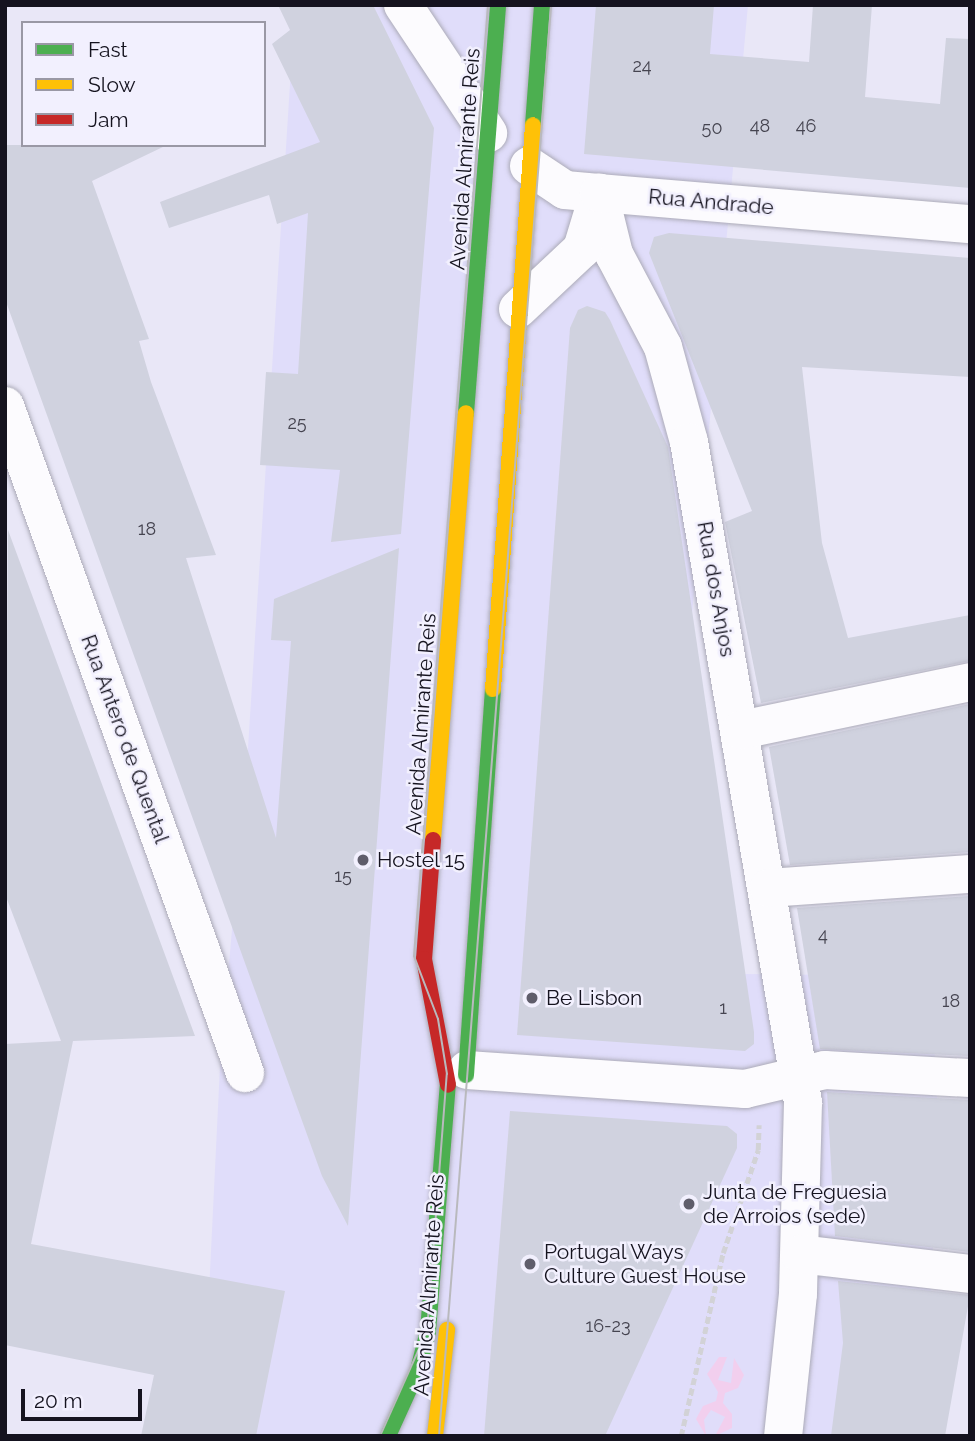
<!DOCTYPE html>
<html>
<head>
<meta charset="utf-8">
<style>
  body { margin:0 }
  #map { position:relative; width:975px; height:1441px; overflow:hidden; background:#e9e7f7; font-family:Raleway,sans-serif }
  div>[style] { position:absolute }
  .built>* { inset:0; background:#e0ddfa }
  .green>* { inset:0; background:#f2cfee }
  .building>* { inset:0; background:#d0d2df }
  .path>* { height:4.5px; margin-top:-2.25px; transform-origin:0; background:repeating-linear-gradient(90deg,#d2d2d6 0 7px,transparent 0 10.5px) }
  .roads { filter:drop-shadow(0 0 2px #acabb8) drop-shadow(0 0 2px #acabb8) }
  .street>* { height:38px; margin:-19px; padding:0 19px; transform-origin:19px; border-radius:19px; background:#fcfbfe }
  .fast>* { height:16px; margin:-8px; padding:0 8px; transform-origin:8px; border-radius:8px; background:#4caf50 }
  .slow>* { height:16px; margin:-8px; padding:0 8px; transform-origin:8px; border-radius:8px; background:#ffc107 }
  .jam>* { height:16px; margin:-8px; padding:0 8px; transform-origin:8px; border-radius:8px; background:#c62828 }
  .tram>* { height:2px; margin:-1px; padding:0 1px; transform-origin:1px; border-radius:1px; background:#b9b9bd }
  .dots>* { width:19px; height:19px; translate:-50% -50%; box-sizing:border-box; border:4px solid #f2f0fe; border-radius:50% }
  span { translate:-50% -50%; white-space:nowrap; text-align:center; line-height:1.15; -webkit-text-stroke:5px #f2f0fe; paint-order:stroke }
  .number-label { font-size:18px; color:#454450 }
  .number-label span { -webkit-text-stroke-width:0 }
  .street-label { font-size:21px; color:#15131f }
  .poi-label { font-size:21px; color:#15131f }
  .left { translate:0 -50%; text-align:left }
  .frame { position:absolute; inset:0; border:7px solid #15131f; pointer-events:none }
  .legend { position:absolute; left:21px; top:21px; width:245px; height:126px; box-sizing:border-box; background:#f2f0fe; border:2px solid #9a98a5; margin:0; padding:9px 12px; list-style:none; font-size:21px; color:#15131f }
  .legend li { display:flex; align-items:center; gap:14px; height:35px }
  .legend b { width:35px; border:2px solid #9a98a5 }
  .scale { position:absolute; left:21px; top:1389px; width:121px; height:32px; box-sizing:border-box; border:4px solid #15131f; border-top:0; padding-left:9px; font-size:21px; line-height:24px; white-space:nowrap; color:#15131f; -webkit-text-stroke:5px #f2f0fe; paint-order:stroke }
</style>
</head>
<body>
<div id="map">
  <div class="built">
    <i style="clip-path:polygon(295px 5px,748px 5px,659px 973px,930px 976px,939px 1130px,930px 1307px,886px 1436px,202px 1436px,220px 1066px,248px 748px)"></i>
  </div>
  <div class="green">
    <i style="clip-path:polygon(719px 1357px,727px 1357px,718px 1380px,731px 1383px,734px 1358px,744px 1375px,738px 1388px,725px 1393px,723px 1403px,732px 1414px,732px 1428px,715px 1436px,725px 1417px,711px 1410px,704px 1420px,706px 1436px,696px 1419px,703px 1406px,716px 1401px,718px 1392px,707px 1374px)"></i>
  </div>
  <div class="building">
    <i style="clip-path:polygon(278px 5px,373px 5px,434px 128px,401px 534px,331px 542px,340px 470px,260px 465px,266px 372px,298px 374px,308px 213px,277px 224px,269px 195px,169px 228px,160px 202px,320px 142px,272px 44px,290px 30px)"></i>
    <i style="clip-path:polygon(596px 5px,714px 5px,710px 54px,809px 62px,813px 5px,872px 5px,865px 97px,940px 104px,946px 38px,970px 39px,970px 188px,584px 154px)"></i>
    <i style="clip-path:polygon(5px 145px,167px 145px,92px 181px,149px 339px,139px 341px,151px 382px,216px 555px,186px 558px,276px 838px,291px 641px,271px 640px,274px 599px,399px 548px,348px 1226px,322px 1176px,5px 299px)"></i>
    <i style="clip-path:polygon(669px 233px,970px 258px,970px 377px,802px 367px,822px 543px,848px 638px,970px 615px,970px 661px,761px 703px,725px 522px,752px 511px,649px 253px,654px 237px)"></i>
    <i style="clip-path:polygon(587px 306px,605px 312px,610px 320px,668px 447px,754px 1032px,754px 1044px,745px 1051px,517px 1035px,570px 328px,578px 310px)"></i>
    <i style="clip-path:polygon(8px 530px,195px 1036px,73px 1041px,31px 1244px,285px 1291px,256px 1436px,141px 1436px,154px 1375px,5px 1345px,5px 1044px,61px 1041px,5px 894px)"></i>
    <i style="clip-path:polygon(970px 704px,970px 852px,790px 865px,769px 747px)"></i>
    <i style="clip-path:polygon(970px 896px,970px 1056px,820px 1049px,797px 908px)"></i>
    <i style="clip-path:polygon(827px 1092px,970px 1100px,970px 1252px,835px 1236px)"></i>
    <i style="clip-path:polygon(510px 1111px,727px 1126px,737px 1134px,737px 1148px,605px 1436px,484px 1436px)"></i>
    <i style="clip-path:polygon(838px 1281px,970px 1295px,945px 1436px,831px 1436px,843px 1343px)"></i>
  </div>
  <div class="path">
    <i style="left:681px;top:1436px;width:188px;rotate:-77.1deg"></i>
    <i style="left:723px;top:1253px;width:109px;rotate:-71.2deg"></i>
    <i style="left:758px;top:1150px;width:25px;rotate:-88deg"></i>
  </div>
  <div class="roads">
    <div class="street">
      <i style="left:403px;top:5px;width:154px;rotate:56.4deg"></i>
      <i style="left:529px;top:166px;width:43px;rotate:33.7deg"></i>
      <i style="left:565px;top:190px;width:34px;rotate:5deg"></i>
      <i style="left:599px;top:193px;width:63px;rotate:76.2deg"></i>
      <i style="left:614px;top:254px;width:105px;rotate:62.2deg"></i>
      <i style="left:663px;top:347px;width:98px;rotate:74.7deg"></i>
      <i style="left:689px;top:442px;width:670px;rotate:80.2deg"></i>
      <i style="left:803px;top:1102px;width:192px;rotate:91.5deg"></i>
      <i style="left:798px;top:1294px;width:143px;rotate:96deg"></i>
      <i style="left:518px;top:309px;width:88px;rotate:-43.2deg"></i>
      <i style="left:582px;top:249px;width:59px;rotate:-73.1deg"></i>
      <i style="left:599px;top:193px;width:372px;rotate:4.8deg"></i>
      <i style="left:5px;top:406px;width:709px;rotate:70.21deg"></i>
      <i style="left:741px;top:730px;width:234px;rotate:-11.8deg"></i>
      <i style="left:769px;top:888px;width:201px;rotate:-4deg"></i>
      <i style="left:467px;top:1070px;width:279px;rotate:3.9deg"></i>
      <i style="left:745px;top:1089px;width:82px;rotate:-13.4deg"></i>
      <i style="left:825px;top:1070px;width:145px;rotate:3.2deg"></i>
      <i style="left:800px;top:1254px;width:171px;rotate:6.7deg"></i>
    </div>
    <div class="fast">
      <i style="left:533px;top:125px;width:120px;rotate:-85.7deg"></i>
      <i style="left:466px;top:413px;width:409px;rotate:-85.5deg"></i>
      <i style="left:466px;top:1075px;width:387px;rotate:-86deg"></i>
      <i style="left:388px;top:1436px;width:72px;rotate:-65.6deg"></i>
      <i style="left:418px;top:1370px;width:40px;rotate:-75.6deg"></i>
      <i style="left:428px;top:1331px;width:247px;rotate:-85.4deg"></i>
    </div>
    <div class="slow">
      <i style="left:493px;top:689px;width:565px;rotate:-85.94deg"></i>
      <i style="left:433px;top:840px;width:428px;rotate:-85.6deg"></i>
      <i style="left:435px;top:1436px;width:107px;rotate:-83.5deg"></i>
    </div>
    <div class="jam">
      <i style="left:433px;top:840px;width:119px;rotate:94.3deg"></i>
      <i style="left:424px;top:959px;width:128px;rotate:79.2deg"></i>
    </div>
  </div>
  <div class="tram">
    <i style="left:380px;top:1436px;width:115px;rotate:-65.9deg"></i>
    <i style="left:427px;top:1331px;width:258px;rotate:-85.6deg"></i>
    <i style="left:447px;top:1074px;width:56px;rotate:-99.3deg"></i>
    <i style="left:438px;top:1019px;width:67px;rotate:-110.9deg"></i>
    <i style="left:414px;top:956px;width:954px;rotate:-85.55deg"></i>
    <i style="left:439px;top:1436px;width:1435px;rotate:-85.52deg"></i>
  </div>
  <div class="dots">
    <i style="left:363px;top:860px;background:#5f5d6b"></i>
    <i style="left:532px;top:998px;background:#5f5d6b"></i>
    <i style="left:689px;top:1204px;background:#5f5d6b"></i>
    <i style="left:530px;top:1264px;background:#5f5d6b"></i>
  </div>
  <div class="number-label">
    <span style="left:642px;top:66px">24</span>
    <span style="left:760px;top:126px">48</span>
    <span style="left:806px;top:126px">46</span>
    <span style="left:712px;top:128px">50</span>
    <span style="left:297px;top:423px">25</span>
    <span style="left:147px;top:529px">18</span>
    <span style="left:343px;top:876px">15</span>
    <span style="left:823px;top:935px">4</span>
    <span style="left:951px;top:1001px">18</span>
    <span style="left:723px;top:1008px">1</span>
    <span style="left:608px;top:1326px">16-23</span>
  </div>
  <div class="street-label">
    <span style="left:465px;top:159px;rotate:-86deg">Avenida Almirante Reis</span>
    <span style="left:711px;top:202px;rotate:5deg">Rua Andrade</span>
    <span style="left:716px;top:589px;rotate:80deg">Rua dos Anjos</span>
    <span style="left:421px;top:724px;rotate:-86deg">Avenida Almirante Reis</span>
    <span style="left:125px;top:739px;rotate:70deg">Rua Antero de Quental</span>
    <span style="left:429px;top:1285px;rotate:-86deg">Avenida Almirante Reis</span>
  </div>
  <div class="poi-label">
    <span class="left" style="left:377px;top:860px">Hostel 15</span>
    <span class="left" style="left:546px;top:998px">Be Lisbon</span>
    <span class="left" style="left:703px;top:1204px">Junta de Freguesia<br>de Arroios (sede)</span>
    <span class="left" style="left:544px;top:1264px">Portugal Ways<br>Culture Guest House</span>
  </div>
  <div class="frame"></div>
  <ul class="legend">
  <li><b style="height:9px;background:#4caf50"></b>Fast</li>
  <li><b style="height:9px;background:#ffc107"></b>Slow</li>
  <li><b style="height:9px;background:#c62828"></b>Jam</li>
  </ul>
  <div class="scale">20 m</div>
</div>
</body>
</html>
